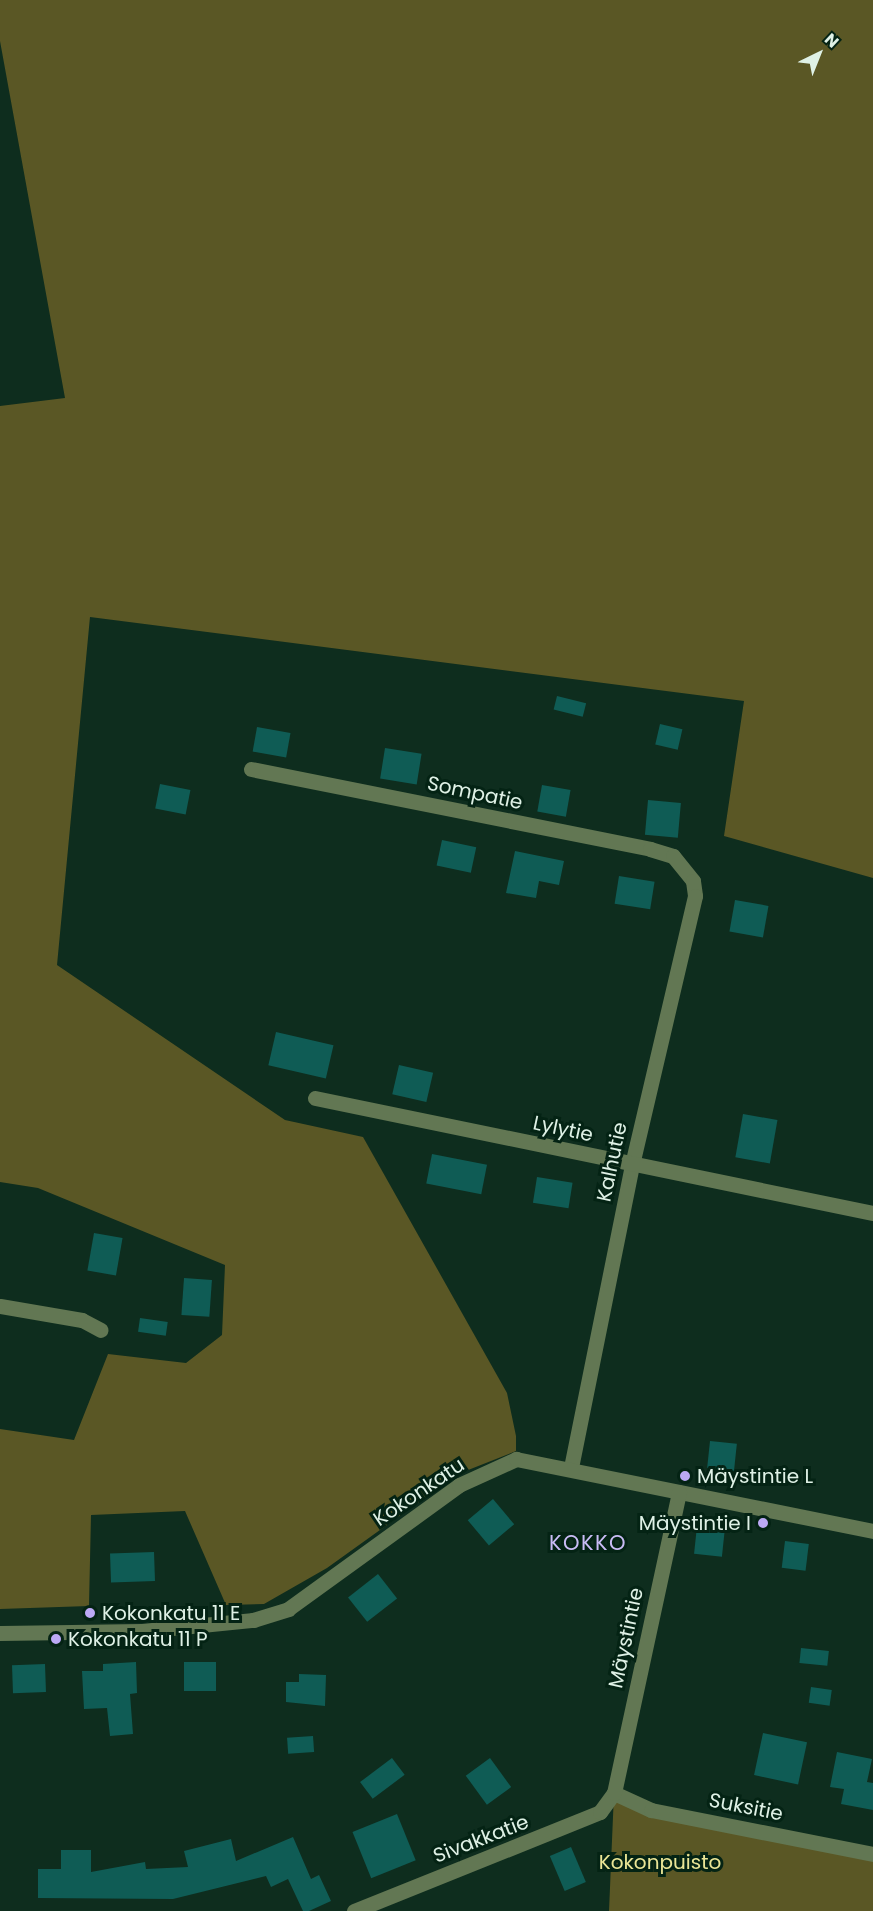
<!DOCTYPE html>
<html>
<head>
<meta charset="utf-8">
<style>
  body { margin:0 }
  #map { position:relative; width:873px; height:1911px; overflow:hidden; background:#0e2d1e; font-family:Poppins,sans-serif }
  div>[style] { position:absolute }
  .forest>* { inset:0; background:#5a5725 }
  .building>* { inset:0; background:#0f5c55; transform-origin:0 0 }
  .minor>* { height:15px; margin:-7.5px; padding:0 7.5px; transform-origin:7.5px; border-radius:7.5px; background:#627753 }
  .dots>* { width:16px; height:16px; translate:-50% -50%; box-sizing:border-box; border:3px solid #042314; border-radius:50% }
  span { translate:-50% -50%; white-space:nowrap; text-align:center; line-height:1.15; -webkit-text-stroke:6px #042314; paint-order:stroke }
  .street-label { font-size:20px; color:#dff1e6 }
  .poi-label { font-size:20px; color:#dff1e6 }
  .left { translate:0 -50%; text-align:left }
  .right { translate:-100% -50%; text-align:right }
  .park-label { font-size:20px; color:#eae596 }
  .neighbourhood-label { font-size:21px; color:#c9bcf5; letter-spacing:1.5px }
  .north { position:absolute; left:789px; top:24px; width:60px; height:60px; -webkit-text-stroke:4px #042314; paint-order:stroke; rotate:43deg; font-size:16px; font-weight:700; line-height:24px; text-align:center; color:#dff1e6 }
  .north::after { content:''; display:block; margin:auto; width:21px; height:27px; background:#dff1e6; clip-path:polygon(50% 0,100% 100%,50% 72%,0 100%) }
</style>
</head>
<body>
<div id="map">
  <div class="forest">
    <i style="clip-path:polygon(0 0,873px 0,873px 878px,724px 836px,744px 701px,90px 617px,57px 965px,285px 1120px,363px 1137px,507px 1393px,516px 1436px,516px 1451px,458px 1474px,327px 1568px,264px 1604px,226px 1605px,185px 1511px,91px 1515px,89px 1606px,0 1609px,0 1429px,74px 1440px,108px 1354px,186px 1363px,222px 1335px,225px 1265px,38px 1188px,0 1182px,0 406px,65px 398px,0 41px)"></i>
    <i style="clip-path:polygon(614px 1793px,651px 1810px,873px 1854px,873px 1911px,609px 1911px)"></i>
  </div>
  <div class="building">
    <i style="left:557px;top:696px;width:30px;height:14px;rotate:14deg"></i>
    <i style="left:660px;top:724px;width:23px;height:21px;rotate:13deg"></i>
    <i style="left:257px;top:727px;width:34px;height:25px;rotate:10deg"></i>
    <i style="left:385px;top:748px;width:37px;height:31px;rotate:9deg"></i>
    <i style="left:160px;top:784px;width:31px;height:25px;rotate:11deg"></i>
    <i style="left:542px;top:785px;width:29px;height:27px;rotate:10deg"></i>
    <i style="left:648px;top:800px;width:33px;height:35px;rotate:5deg"></i>
    <i style="left:442px;top:840px;width:35px;height:26px;rotate:12deg"></i>
    <i style="clip-path:polygon(515px 851px,564px 861px,559px 885px,539px 881px,536px 898px,506px 893px)"></i>
    <i style="left:619px;top:876px;width:36px;height:28px;rotate:9deg"></i>
    <i style="left:735px;top:900px;width:34px;height:32px;rotate:10deg"></i>
    <i style="left:276px;top:1032px;width:59px;height:34px;rotate:13deg"></i>
    <i style="left:399px;top:1065px;width:35px;height:30px;rotate:13deg"></i>
    <i style="left:743px;top:1114px;width:35px;height:44px;rotate:10deg"></i>
    <i style="left:432px;top:1154px;width:56px;height:30px;rotate:11deg"></i>
    <i style="left:537px;top:1177px;width:36px;height:26px;rotate:9deg"></i>
    <i style="left:94px;top:1233px;width:29px;height:38px;rotate:10deg"></i>
    <i style="left:184px;top:1278px;width:28px;height:37px;rotate:4deg"></i>
    <i style="left:140px;top:1318px;width:28px;height:14px;rotate:8deg"></i>
    <i style="left:710px;top:1441px;width:27px;height:27px;rotate:6deg"></i>
    <i style="left:493px;top:1499px;width:33px;height:33px;rotate:50deg"></i>
    <i style="left:697px;top:1526px;width:28px;height:28px;rotate:6deg"></i>
    <i style="left:785px;top:1541px;width:24px;height:27px;rotate:7deg"></i>
    <i style="left:154px;top:1552px;width:29px;height:44px;rotate:88deg"></i>
    <i style="left:378px;top:1574px;width:31px;height:38px;rotate:52deg"></i>
    <i style="left:801px;top:1648px;width:28px;height:15px;rotate:6deg"></i>
    <i style="clip-path:polygon(136px 1662px,137px 1693px,130px 1694px,133px 1734px,110px 1736px,107px 1708px,84px 1709px,82px 1671px,103px 1671px,103px 1664px)"></i>
    <i style="left:184px;top:1662px;width:32px;height:29px"></i>
    <i style="left:45px;top:1664px;width:28px;height:33px;rotate:88deg"></i>
    <i style="clip-path:polygon(299px 1674px,326px 1675px,325px 1706px,286px 1702px,286px 1682px,299px 1682px)"></i>
    <i style="left:811px;top:1687px;width:21px;height:16px;rotate:8deg"></i>
    <i style="left:763px;top:1733px;width:45px;height:43px;rotate:12deg"></i>
    <i style="left:313px;top:1736px;width:16px;height:26px;rotate:86deg"></i>
    <i style="clip-path:polygon(837px 1752px,872px 1759px,867px 1782px,873px 1783px,873px 1810px,841px 1804px,844px 1789px,830px 1787px)"></i>
    <i style="left:392px;top:1758px;width:21px;height:40px;rotate:53deg"></i>
    <i style="left:490px;top:1758px;width:36px;height:30px;rotate:54deg"></i>
    <i style="left:397px;top:1814px;width:50px;height:48px;rotate:68deg"></i>
    <i style="clip-path:polygon(293px 1837px,311px 1879px,319px 1875px,331px 1901px,309px 1911px,303px 1911px,288px 1879px,271px 1887px,266px 1876px,173px 1899px,38px 1898px,38px 1869px,61px 1869px,61px 1850px,91px 1850px,91px 1872px,145px 1862px,146px 1869px,188px 1867px,184px 1851px,231px 1839px,236px 1861px)"></i>
    <i style="left:571px;top:1847px;width:38px;height:23px;rotate:67deg"></i>
  </div>
  <div class="minor">
    <i style="left:251px;top:769px;width:407px;rotate:11.3deg"></i>
    <i style="left:650px;top:849px;width:24px;rotate:17deg"></i>
    <i style="left:673px;top:856px;width:32px;rotate:51deg"></i>
    <i style="left:693px;top:881px;width:15px;rotate:82deg"></i>
    <i style="left:695px;top:896px;width:276px;rotate:103.2deg"></i>
    <i style="left:632px;top:1165px;width:309px;rotate:101.4deg"></i>
    <i style="left:315px;top:1098px;width:570px;rotate:11.65deg"></i>
    <i style="left:0;top:1306px;width:83px;rotate:9.7deg"></i>
    <i style="left:82px;top:1320px;width:21px;rotate:28deg"></i>
    <i style="left:0;top:1633px;width:142px;rotate:-0.8deg"></i>
    <i style="left:142px;top:1631px;width:112px;rotate:-5.7deg"></i>
    <i style="left:253px;top:1620px;width:37px;rotate:-17deg"></i>
    <i style="left:288px;top:1609px;width:211px;rotate:-35.9deg"></i>
    <i style="left:459px;top:1485px;width:63px;rotate:-24.5deg"></i>
    <i style="left:516px;top:1459px;width:364px;rotate:11.4deg"></i>
    <i style="left:614px;top:1793px;width:41px;rotate:24.7deg"></i>
    <i style="left:651px;top:1810px;width:226px;rotate:11.2deg"></i>
    <i style="left:354px;top:1911px;width:265px;rotate:-21.9deg"></i>
    <i style="left:600px;top:1812px;width:24px;rotate:-54deg"></i>
    <i style="left:614px;top:1793px;width:308px;rotate:-77.8deg"></i>
  </div>
  <div class="dots">
    <i style="left:685px;top:1476px;background:#bca9f5"></i>
    <i style="left:763px;top:1523px;background:#bca9f5"></i>
    <i style="left:90px;top:1613px;background:#bca9f5"></i>
    <i style="left:56px;top:1639px;background:#bca9f5"></i>
  </div>
  <div class="street-label">
    <span style="left:475px;top:793px;rotate:12deg">Sompatie</span>
    <span style="left:563px;top:1129px;rotate:12deg">Lylytie</span>
    <span style="left:612px;top:1162px;rotate:-78deg">Kalhutie</span>
    <span style="left:419px;top:1492px;rotate:-34deg">Kokonkatu</span>
    <span style="left:626px;top:1638px;rotate:-78deg">Mäystintie</span>
    <span style="left:746px;top:1807px;rotate:11deg">Suksitie</span>
    <span style="left:481px;top:1839px;rotate:-21deg">Sivakkatie</span>
  </div>
  <div class="poi-label">
    <span class="left" style="left:697px;top:1476px">Mäystintie L</span>
    <span class="right" style="left:751px;top:1523px">Mäystintie I</span>
    <span class="left" style="left:102px;top:1613px">Kokonkatu 11 E</span>
    <span class="left" style="left:68px;top:1639px">Kokonkatu 11 P</span>
  </div>
  <div class="park-label">
    <span style="left:660px;top:1862px">Kokonpuisto</span>
  </div>
  <div class="neighbourhood-label">
    <span style="left:588px;top:1543px">KOKKO</span>
  </div>
  <div class="north">N</div>
</div>
</body>
</html>
